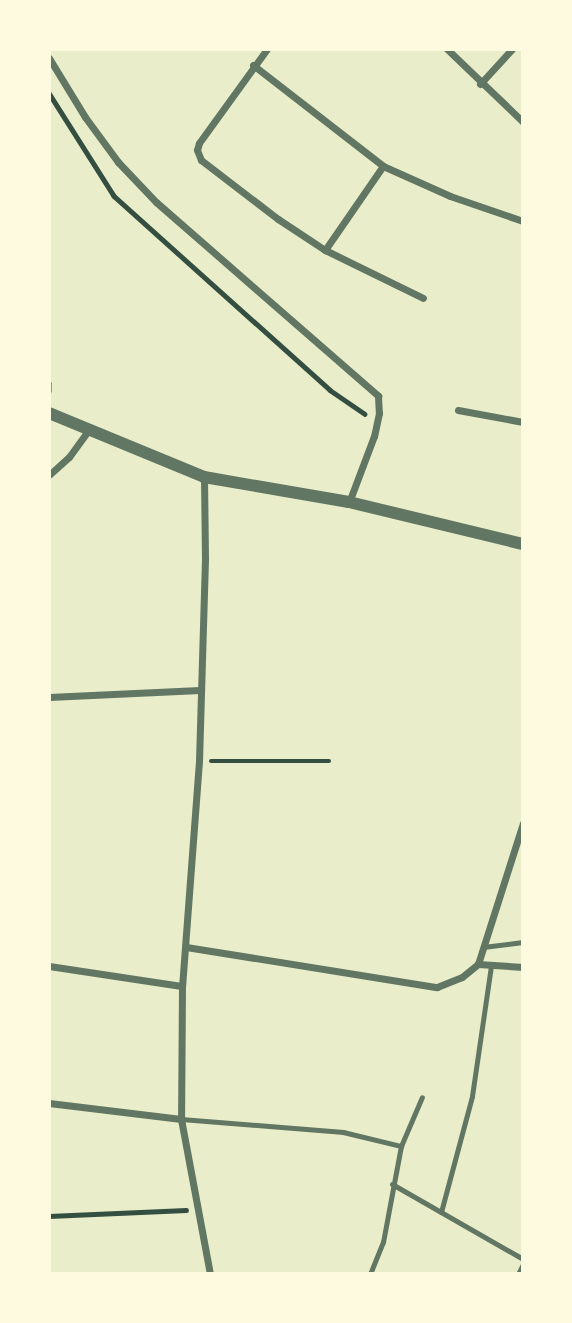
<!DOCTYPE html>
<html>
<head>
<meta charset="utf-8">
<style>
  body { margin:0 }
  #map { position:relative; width:572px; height:1323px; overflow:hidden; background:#e9edc9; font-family:Lora,serif }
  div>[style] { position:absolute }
  .path>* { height:4.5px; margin:-2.25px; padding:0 2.25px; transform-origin:2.25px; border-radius:2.25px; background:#344e41 }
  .service>* { height:5px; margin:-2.5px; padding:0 2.5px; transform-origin:2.5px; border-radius:2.5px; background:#617663 }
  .minor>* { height:7px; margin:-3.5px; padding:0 3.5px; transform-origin:3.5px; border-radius:3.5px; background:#617663 }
  .tertiary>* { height:12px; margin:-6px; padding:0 6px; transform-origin:6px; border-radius:6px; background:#617663 }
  span { translate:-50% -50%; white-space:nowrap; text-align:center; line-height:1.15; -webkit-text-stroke:7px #fefae0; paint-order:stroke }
  .frame { position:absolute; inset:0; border:51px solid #fefae0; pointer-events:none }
</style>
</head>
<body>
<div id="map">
  <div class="path">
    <i style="left:49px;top:93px;width:122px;rotate:57.7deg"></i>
    <i style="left:114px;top:196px;width:290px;rotate:41.9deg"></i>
    <i style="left:330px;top:390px;width:42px;rotate:34.4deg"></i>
    <i style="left:49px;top:383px;width:8px;rotate:90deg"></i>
    <i style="left:211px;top:761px;width:118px"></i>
    <i style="left:49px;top:1216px;width:137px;rotate:-2.5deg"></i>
  </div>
  <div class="service">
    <i style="left:483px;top:947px;width:40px;rotate:-7.1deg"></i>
    <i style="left:181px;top:1119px;width:163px;rotate:4.6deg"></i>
    <i style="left:343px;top:1132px;width:60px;rotate:13.6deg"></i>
    <i style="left:392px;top:1184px;width:151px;rotate:29.8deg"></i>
    <i style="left:441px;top:1212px;width:120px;rotate:-75deg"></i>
    <i style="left:472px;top:1096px;width:132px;rotate:-81.7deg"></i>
    <i style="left:370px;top:1274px;width:35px;rotate:-68deg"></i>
    <i style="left:383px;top:1242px;width:98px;rotate:-79.4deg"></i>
    <i style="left:401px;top:1146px;width:53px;rotate:-66.8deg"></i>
    <i style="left:518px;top:1274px;width:11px;rotate:-63deg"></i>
  </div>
  <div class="minor">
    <i style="left:267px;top:49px;width:116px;rotate:125.9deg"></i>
    <i style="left:199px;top:143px;width:7px;rotate:106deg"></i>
    <i style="left:197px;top:150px;width:11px;rotate:68deg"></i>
    <i style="left:201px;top:160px;width:97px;rotate:37.5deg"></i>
    <i style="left:278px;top:219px;width:56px;rotate:33.4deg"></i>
    <i style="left:325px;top:250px;width:109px;rotate:26.1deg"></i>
    <i style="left:447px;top:49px;width:105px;rotate:43.8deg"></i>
    <i style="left:49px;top:58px;width:69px;rotate:58.6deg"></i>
    <i style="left:85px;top:117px;width:56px;rotate:53.7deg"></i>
    <i style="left:118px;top:162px;width:55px;rotate:46.5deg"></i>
    <i style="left:156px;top:202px;width:295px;rotate:41.1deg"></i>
    <i style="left:378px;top:396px;width:17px;rotate:87deg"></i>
    <i style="left:379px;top:413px;width:24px;rotate:102deg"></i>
    <i style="left:374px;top:436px;width:71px;rotate:110.7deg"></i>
    <i style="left:253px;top:65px;width:165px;rotate:37.8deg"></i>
    <i style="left:383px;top:166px;width:73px;rotate:24.1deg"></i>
    <i style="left:450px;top:196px;width:77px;rotate:18.9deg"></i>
    <i style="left:480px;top:84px;width:47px;rotate:-47.6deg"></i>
    <i style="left:325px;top:250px;width:102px;rotate:-55.4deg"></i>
    <i style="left:458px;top:410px;width:66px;rotate:10.5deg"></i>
    <i style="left:49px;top:475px;width:27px;rotate:-42deg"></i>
    <i style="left:69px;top:457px;width:32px;rotate:-54deg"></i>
    <i style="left:204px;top:477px;width:82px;rotate:89.3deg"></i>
    <i style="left:205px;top:559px;width:202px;rotate:91.7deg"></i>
    <i style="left:199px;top:761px;width:226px;rotate:94.3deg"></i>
    <i style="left:182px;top:986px;width:133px;rotate:90.4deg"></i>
    <i style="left:181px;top:1119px;width:158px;rotate:79.4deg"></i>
    <i style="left:49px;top:697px;width:151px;rotate:-2.7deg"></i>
    <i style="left:186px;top:947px;width:254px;rotate:9.1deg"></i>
    <i style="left:437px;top:987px;width:27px;rotate:-22deg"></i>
    <i style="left:462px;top:977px;width:21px;rotate:-39deg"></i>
    <i style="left:478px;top:964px;width:45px;rotate:3.8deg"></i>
    <i style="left:478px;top:964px;width:148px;rotate:-72.3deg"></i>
    <i style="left:49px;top:966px;width:134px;rotate:8.6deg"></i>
    <i style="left:49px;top:1103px;width:133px;rotate:6.9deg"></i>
  </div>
  <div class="tertiary">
    <i style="left:49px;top:413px;width:168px;rotate:22.4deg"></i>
    <i style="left:204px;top:477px;width:147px;rotate:9.8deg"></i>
    <i style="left:349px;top:502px;width:179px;rotate:13.6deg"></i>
  </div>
  <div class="frame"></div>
</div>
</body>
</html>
